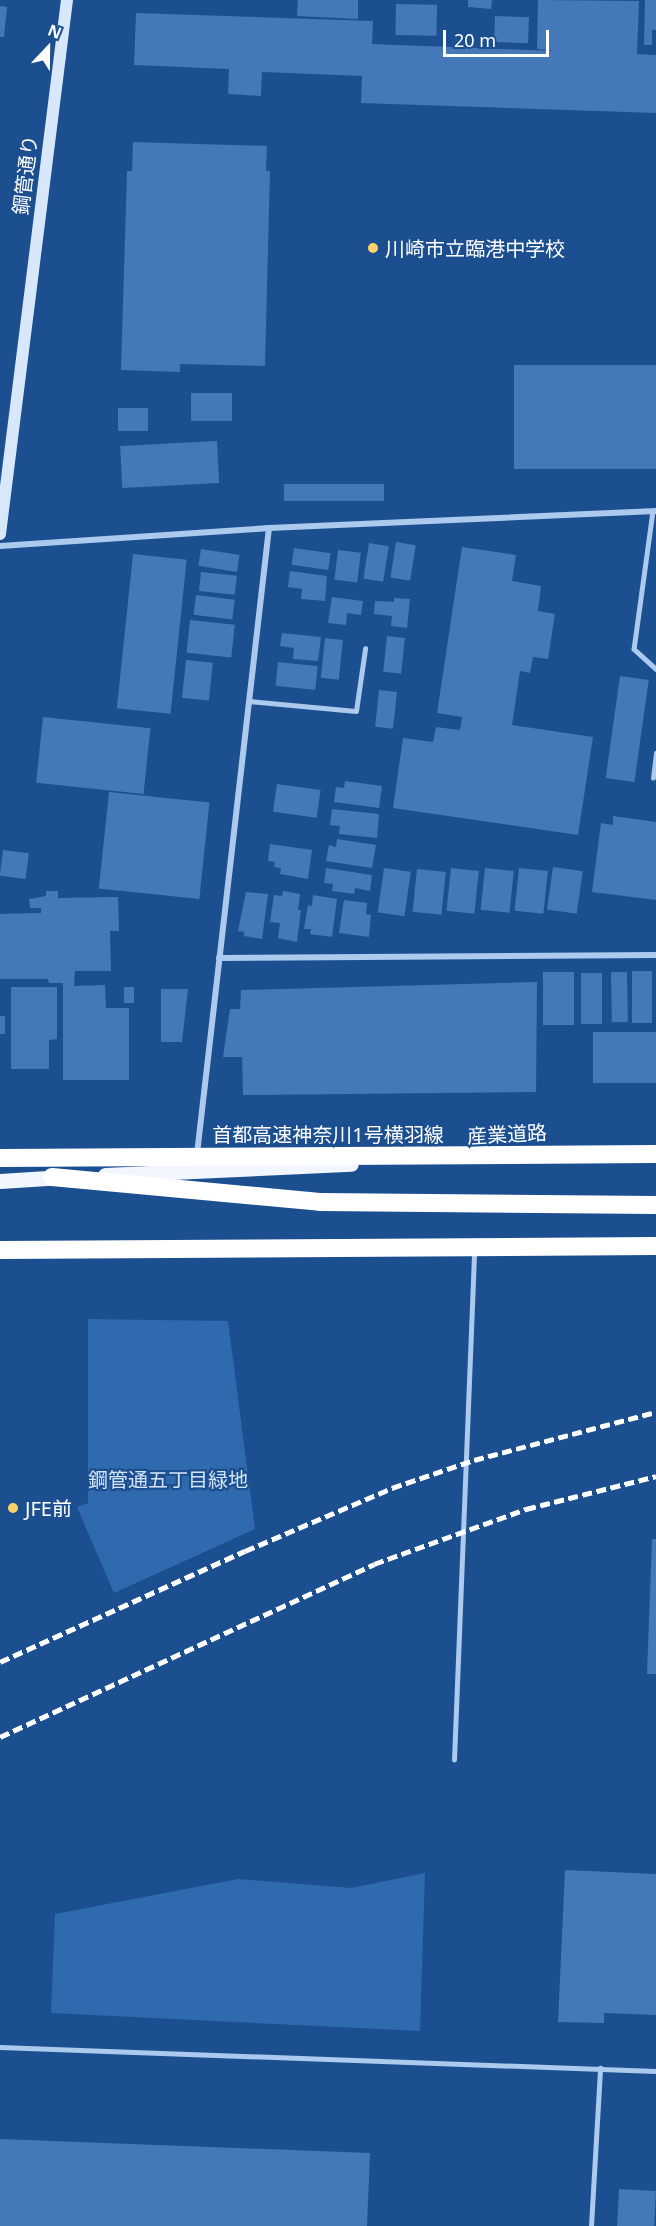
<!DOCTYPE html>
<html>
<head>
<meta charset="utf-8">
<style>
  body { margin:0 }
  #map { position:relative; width:656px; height:2226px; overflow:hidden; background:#1c4f90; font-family:"Noto Sans","Noto Sans JP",sans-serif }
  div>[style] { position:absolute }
  .green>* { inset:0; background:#2f69ae }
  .building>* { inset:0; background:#4478b8; transform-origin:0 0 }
  .lane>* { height:4.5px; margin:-2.25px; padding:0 2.25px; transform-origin:2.25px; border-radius:2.25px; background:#abcaee }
  .street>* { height:6px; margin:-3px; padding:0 3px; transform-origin:3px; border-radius:3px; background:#abcaee }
  .secondary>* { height:12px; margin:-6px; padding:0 6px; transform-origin:6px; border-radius:6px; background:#d8e7fa }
  .primary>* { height:15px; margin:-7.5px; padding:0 7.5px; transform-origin:7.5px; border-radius:7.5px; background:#f2f7ff }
  .highway>* { height:18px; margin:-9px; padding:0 9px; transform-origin:9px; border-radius:9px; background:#fff }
  .rail>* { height:4.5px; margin-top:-2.25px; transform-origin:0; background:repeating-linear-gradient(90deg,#fff 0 10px,transparent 0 14.5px) }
  .highway-bridge>* { height:18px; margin:-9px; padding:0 9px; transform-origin:9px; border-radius:9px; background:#fff }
  .dots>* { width:16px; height:16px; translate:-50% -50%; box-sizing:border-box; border:3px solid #1c4f90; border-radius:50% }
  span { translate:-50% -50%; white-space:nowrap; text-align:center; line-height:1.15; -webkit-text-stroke:4.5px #1c4f90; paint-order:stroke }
  .street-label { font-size:20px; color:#fff }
  .poi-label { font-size:20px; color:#fff }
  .left { translate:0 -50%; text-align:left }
  .park-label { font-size:20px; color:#d1e4fa }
  .north { position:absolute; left:18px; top:18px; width:60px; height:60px; -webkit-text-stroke:4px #1c4f90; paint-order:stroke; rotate:22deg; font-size:16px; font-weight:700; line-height:24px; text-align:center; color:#fff }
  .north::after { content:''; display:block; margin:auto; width:21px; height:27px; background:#fff; clip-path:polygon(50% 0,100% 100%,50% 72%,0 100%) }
  .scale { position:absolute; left:443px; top:30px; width:106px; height:27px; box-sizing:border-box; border:3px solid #fff; border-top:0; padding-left:8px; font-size:18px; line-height:21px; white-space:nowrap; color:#fff; -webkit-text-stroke:4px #1c4f90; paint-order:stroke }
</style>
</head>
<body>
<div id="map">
  <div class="green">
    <i style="clip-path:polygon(88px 1319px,228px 1321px,255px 1529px,114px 1593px,77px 1507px,88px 1503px)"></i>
    <i style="clip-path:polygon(425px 1873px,420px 2031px,51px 2013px,55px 1914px,238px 1879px,351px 1888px)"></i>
  </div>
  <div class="building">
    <i style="clip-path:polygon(298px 0,358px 0,358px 19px,297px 16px)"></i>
    <i style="clip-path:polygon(468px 0,492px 0,491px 9px,468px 7px)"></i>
    <i style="clip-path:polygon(538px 0,639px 1px,637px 54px,656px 55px,656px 113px,361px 103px,362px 76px,262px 72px,261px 96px,228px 94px,229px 69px,134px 65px,136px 13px,373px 21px,372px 44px,556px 51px,537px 49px)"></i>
    <i style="clip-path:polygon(645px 0,656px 0,656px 30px,652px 30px,652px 45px,644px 45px)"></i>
    <i style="left:396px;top:4px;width:41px;height:31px;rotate:1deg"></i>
    <i style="clip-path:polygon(0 6px,7px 7px,4px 37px,0 37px)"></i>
    <i style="left:495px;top:16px;width:34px;height:26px;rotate:2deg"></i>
    <i style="clip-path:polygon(133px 142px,267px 146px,266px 171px,270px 171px,265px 366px,180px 364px,180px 372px,121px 370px,127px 171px,132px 171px)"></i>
    <i style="left:656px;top:365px;width:104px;height:142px;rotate:90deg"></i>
    <i style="left:191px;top:393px;width:41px;height:28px"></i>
    <i style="left:118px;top:408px;width:30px;height:23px"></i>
    <i style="left:217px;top:441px;width:42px;height:97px;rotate:87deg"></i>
    <i style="left:384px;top:484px;width:17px;height:100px;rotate:90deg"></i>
    <i style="left:396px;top:542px;width:20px;height:36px;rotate:9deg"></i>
    <i style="left:369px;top:543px;width:20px;height:36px;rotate:9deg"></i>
    <i style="clip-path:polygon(462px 547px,516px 555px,512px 581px,541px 586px,538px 611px,555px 614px,548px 659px,533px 657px,530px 673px,520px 671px,512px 725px,593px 737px,578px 835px,393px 808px,403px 738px,433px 742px,436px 727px,460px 730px,462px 717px,437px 713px)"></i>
    <i style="left:294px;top:548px;width:37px;height:17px;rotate:8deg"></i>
    <i style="left:201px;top:549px;width:39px;height:17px;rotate:9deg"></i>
    <i style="left:338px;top:550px;width:23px;height:30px;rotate:7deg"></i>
    <i style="left:133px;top:554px;width:54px;height:155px;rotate:6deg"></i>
    <i style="clip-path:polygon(290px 571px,327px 576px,325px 601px,301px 599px,302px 589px,288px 587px)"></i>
    <i style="left:201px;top:572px;width:36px;height:19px;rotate:6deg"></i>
    <i style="left:196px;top:595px;width:39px;height:20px;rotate:7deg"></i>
    <i style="clip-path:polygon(332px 597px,363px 601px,361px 615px,347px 613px,346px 625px,328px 623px)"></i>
    <i style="clip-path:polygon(394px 598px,410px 599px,407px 628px,391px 626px,392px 616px,374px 614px,375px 601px,394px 602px)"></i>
    <i style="left:190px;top:620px;width:45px;height:33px;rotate:6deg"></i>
    <i style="clip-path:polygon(282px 633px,321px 637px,318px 661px,293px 659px,294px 648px,280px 646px)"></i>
    <i style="left:387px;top:636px;width:18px;height:36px;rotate:6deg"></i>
    <i style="left:325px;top:638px;width:18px;height:40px;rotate:6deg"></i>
    <i style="left:186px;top:660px;width:27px;height:38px;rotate:6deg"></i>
    <i style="left:278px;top:662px;width:40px;height:24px;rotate:6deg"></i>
    <i style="left:620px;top:676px;width:29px;height:103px;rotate:8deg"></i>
    <i style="left:379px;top:690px;width:18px;height:37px;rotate:6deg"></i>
    <i style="left:43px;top:717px;width:108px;height:66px;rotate:6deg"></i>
    <i style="clip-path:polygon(345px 781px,382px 786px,379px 808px,334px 802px,336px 787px,344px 788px)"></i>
    <i style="left:277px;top:784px;width:44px;height:28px;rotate:8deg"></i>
    <i style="left:109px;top:792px;width:101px;height:97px;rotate:6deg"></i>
    <i style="clip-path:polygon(332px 809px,379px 814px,377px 838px,339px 834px,340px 826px,330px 825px)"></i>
    <i style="clip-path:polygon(613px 816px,656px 822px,656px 900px,592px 892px,601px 823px,613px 825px)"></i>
    <i style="clip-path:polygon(337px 839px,376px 845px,372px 868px,326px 861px,329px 845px,336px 847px)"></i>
    <i style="clip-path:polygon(270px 844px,312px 850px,308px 879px,280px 874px,281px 868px,274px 867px,275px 862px,268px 861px)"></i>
    <i style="left:3px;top:850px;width:26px;height:26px;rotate:7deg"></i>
    <i style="left:553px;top:867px;width:30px;height:43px;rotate:8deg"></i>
    <i style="clip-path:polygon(326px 868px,372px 875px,370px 891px,355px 888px,354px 894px,332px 891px,333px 884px,324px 883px)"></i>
    <i style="left:384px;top:868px;width:27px;height:45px;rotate:8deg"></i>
    <i style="left:451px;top:868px;width:28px;height:43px;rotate:6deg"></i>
    <i style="left:485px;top:868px;width:29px;height:42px;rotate:6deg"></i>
    <i style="left:519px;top:868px;width:29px;height:43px;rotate:6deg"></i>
    <i style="left:417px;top:869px;width:29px;height:43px;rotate:6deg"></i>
    <i style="clip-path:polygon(46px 891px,58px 891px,58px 898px,118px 897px,119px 931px,110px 931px,111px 971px,75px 971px,74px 986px,105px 985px,106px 1008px,129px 1008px,129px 1080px,63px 1080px,63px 983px,49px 983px,48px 979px,0 979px,0 914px,41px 913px,41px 908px,30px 908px,29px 899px,46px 896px)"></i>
    <i style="clip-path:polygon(283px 891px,300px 894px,298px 910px,301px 910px,297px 942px,278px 938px,280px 923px,270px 922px,274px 895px,282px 896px)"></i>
    <i style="clip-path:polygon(246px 892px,268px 894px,262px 939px,244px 936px,244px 932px,238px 931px)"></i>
    <i style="clip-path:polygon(313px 895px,337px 899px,332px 937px,310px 934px,311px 929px,304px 929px,308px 905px,312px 906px)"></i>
    <i style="clip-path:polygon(344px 900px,367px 903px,366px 914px,371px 915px,369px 937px,339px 933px)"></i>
    <i style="left:632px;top:971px;width:20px;height:52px"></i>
    <i style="left:543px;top:972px;width:31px;height:53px"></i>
    <i style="left:627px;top:972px;width:50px;height:16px;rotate:89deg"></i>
    <i style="left:581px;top:973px;width:21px;height:51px"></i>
    <i style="clip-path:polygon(537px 982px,536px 1092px,243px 1095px,242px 1057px,223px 1057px,230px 1009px,240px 1009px,241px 990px)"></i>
    <i style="clip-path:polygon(11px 987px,57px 987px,57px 1039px,49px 1040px,49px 1069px,11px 1069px)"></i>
    <i style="left:124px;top:987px;width:10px;height:16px"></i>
    <i style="clip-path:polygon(161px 989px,188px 989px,182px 1042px,161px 1042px)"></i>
    <i style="left:0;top:1016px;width:5px;height:18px"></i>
    <i style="left:656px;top:1032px;width:51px;height:63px;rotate:90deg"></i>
    <i style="clip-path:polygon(652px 1539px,656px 1539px,656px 1674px,647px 1674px)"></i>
    <i style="clip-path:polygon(565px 1870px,656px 1874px,656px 2015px,604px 2013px,604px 2023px,558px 2022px)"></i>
    <i style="clip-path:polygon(0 2139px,370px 2153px,367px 2226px,0 2226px)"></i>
    <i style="left:619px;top:2189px;width:37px;height:37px;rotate:3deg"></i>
  </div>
  <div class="lane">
    <i style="left:653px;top:511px;width:139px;rotate:97.8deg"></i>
    <i style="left:634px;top:649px;width:30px;rotate:42deg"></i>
    <i style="left:249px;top:701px;width:107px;rotate:5.3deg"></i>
    <i style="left:356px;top:711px;width:63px;rotate:-81.7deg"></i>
    <i style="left:653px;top:778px;width:25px;rotate:-83deg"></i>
    <i style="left:454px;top:1760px;width:505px;rotate:-87.73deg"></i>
    <i style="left:0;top:2047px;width:656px;rotate:2.1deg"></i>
    <i style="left:591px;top:2226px;width:158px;rotate:-86.7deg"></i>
  </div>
  <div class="street">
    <i style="left:0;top:546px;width:270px;rotate:-3.8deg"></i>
    <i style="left:269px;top:528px;width:387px;rotate:-2.5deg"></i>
    <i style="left:219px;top:958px;width:437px;rotate:-0.4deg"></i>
    <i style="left:197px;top:1154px;width:630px;rotate:-83.44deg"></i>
  </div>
  <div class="secondary">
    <i style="left:0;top:534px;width:538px;rotate:-82.85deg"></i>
  </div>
  <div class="primary">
    <i style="left:105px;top:1175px;width:246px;rotate:-2.6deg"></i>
    <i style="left:0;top:1181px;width:63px;rotate:-3.6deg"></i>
  </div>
  <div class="highway">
    <i style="left:52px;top:1177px;width:269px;rotate:5.3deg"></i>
    <i style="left:320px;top:1202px;width:336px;rotate:0.5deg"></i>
    <i style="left:0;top:1250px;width:656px;rotate:-0.35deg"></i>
  </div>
  <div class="rail">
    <i style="left:0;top:1662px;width:269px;rotate:-24.4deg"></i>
    <i style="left:245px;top:1551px;width:160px;rotate:-23.2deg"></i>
    <i style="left:392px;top:1488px;width:87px;rotate:-18.9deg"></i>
    <i style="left:474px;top:1460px;width:188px;rotate:-14.8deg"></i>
    <i style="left:0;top:1737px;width:412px;rotate:-24.8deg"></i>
    <i style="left:374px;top:1564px;width:162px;rotate:-19.9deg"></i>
    <i style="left:526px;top:1509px;width:134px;rotate:-14.2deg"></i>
  </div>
  <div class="highway-bridge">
    <i style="left:0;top:1158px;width:656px;rotate:-0.35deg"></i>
  </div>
  <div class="dots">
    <i style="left:373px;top:248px;background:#fed268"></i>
    <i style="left:13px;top:1508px;background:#fed268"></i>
  </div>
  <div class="street-label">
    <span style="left:25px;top:175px;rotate:-83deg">鋼管通り</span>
    <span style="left:328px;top:1134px">首都高速神奈川1号横羽線</span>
    <span style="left:507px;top:1134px;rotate:-3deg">産業道路</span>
  </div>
  <div class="poi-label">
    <span class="left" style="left:385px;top:248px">川崎市立臨港中学校</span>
    <span class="left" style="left:25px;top:1508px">JFE前</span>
  </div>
  <div class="park-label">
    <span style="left:168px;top:1479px">鋼管通五丁目緑地</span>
  </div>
  <div class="north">N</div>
  <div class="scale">20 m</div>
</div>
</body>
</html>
